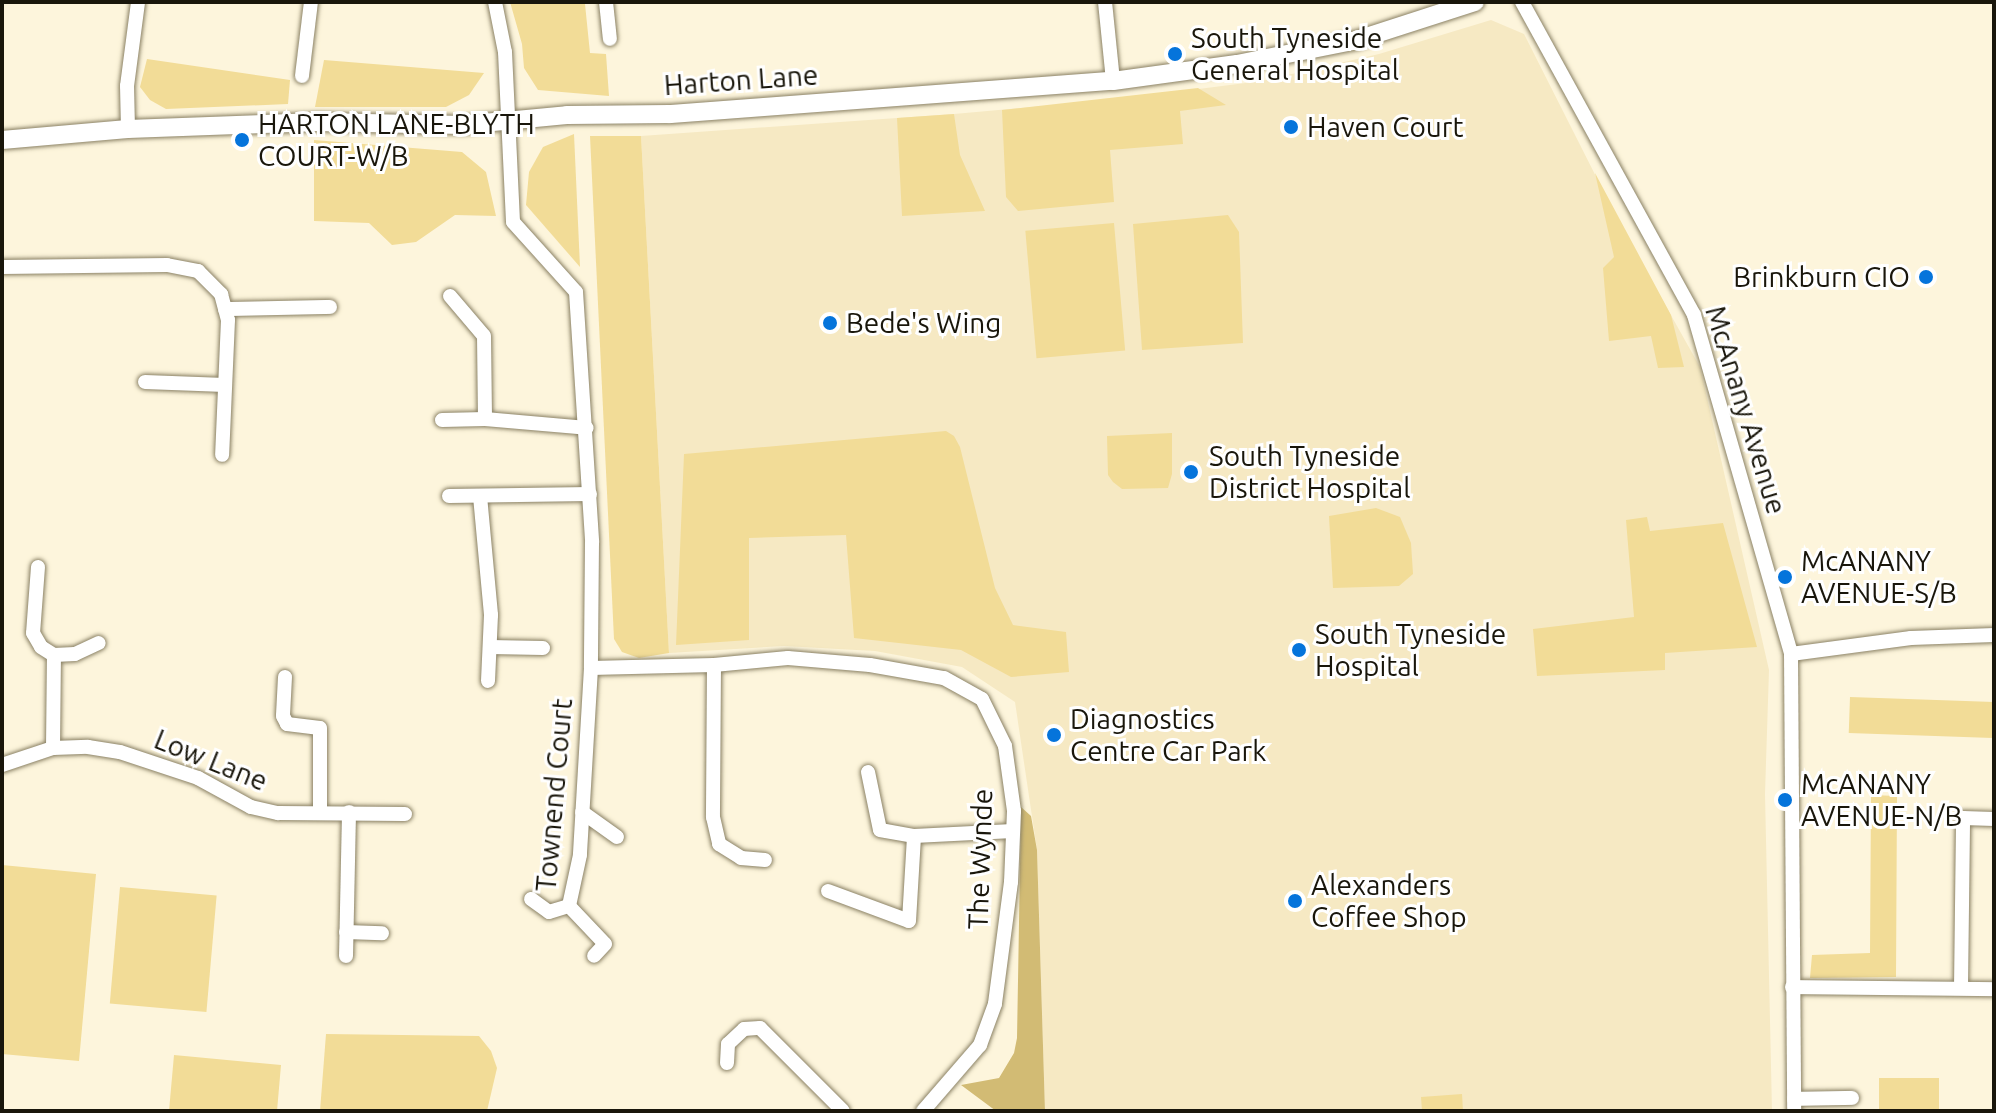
<!DOCTYPE html>
<html>
<head>
<meta charset="utf-8">
<style>
  body { margin:0 }
  #map { position:relative; width:1996px; height:1113px; overflow:hidden; background:#fdf5dc; font-family:Ubuntu,sans-serif }
  div>[style] { position:absolute }
  .built>* { inset:0; background:#f6e9c3 }
  .green>* { inset:0; background:#f2dc97; transform-origin:0 0 }
  .forest>* { inset:0; background:#d2bb74 }
  .roads { filter:drop-shadow(0 0 2px #8a8164) drop-shadow(0 0 2px #8a8164) }
  .minor>* { height:14px; margin:-7px; padding:0 7px; transform-origin:7px; border-radius:7px; background:#fff }
  .tertiary>* { height:18px; margin:-9px; padding:0 9px; transform-origin:9px; border-radius:9px; background:#fff }
  .dots>* { width:22px; height:22px; translate:-50% -50%; box-sizing:border-box; border:4px solid #fff; border-radius:50% }
  span { translate:-50% -50%; white-space:nowrap; text-align:center; line-height:1.15; -webkit-text-stroke:6px #fff; paint-order:stroke }
  .poi-label { font-size:28px; color:#19160b }
  .left { translate:0 -50%; text-align:left }
  .right { translate:-100% -50%; text-align:right }
  .street-label { font-size:28px; color:#19160b }
  .frame { position:absolute; inset:0; border:4px solid #19160b; pointer-events:none }
</style>
</head>
<body>
<div id="map">
  <div class="built">
    <i style="clip-path:polygon(1491px 20px,1524px 34px,1621px 226px,1700px 367px,1769px 670px,1765px 794px,1772px 1111px,1045px 1111px,1037px 850px,1015px 702px,962px 667px,875px 651px,784px 646px,669px 653px,641px 136px,954px 114px,1113px 100px,1261px 81px,1379px 54px)"></i>
  </div>
  <div class="green">
    <i style="clip-path:polygon(510px 2px,585px 4px,590px 53px,606px 54px,609px 96px,538px 90px,524px 68px,522px 44px)"></i>
    <i style="clip-path:polygon(147px 59px,290px 80px,288px 104px,166px 109px,150px 100px,140px 87px)"></i>
    <i style="clip-path:polygon(324px 60px,484px 73px,469px 95px,446px 107px,315px 107px)"></i>
    <i style="clip-path:polygon(1198px 88px,1226px 105px,1180px 111px,1183px 144px,1110px 150px,1114px 202px,1018px 211px,1006px 197px,1002px 110px)"></i>
    <i style="clip-path:polygon(954px 114px,960px 155px,985px 211px,902px 216px,897px 118px)"></i>
    <i style="clip-path:polygon(574px 134px,580px 267px,526px 205px,529px 172px,543px 147px)"></i>
    <i style="clip-path:polygon(590px 136px,641px 136px,669px 653px,639px 658px,622px 652px,614px 639px)"></i>
    <i style="clip-path:polygon(314px 140px,462px 152px,486px 172px,496px 216px,455px 215px,416px 242px,392px 245px,369px 223px,314px 221px)"></i>
    <i style="clip-path:polygon(1595px 173px,1671px 315px,1684px 367px,1658px 368px,1651px 336px,1609px 341px,1603px 268px,1614px 257px)"></i>
    <i style="clip-path:polygon(1228px 215px,1239px 232px,1243px 343px,1142px 350px,1133px 224px)"></i>
    <i style="left:1114px;top:223px;width:128px;height:89px;rotate:85deg"></i>
    <i style="clip-path:polygon(946px 431px,954px 436px,960px 447px,995px 588px,1013px 625px,1066px 632px,1069px 672px,1011px 677px,961px 650px,854px 638px,846px 535px,749px 538px,749px 640px,676px 645px,684px 454px)"></i>
    <i style="clip-path:polygon(1172px 433px,1172px 474px,1168px 488px,1122px 489px,1113px 482px,1108px 475px,1107px 436px)"></i>
    <i style="clip-path:polygon(1376px 508px,1400px 517px,1411px 543px,1413px 574px,1399px 586px,1333px 588px,1329px 516px)"></i>
    <i style="clip-path:polygon(1647px 517px,1650px 531px,1723px 523px,1757px 647px,1665px 653px,1665px 670px,1537px 676px,1533px 629px,1634px 617px,1626px 520px)"></i>
    <i style="left:1850px;top:697px;width:144px;height:36px;rotate:2deg"></i>
    <i style="clip-path:polygon(1871px 795px,1897px 796px,1896px 977px,1810px 978px,1812px 955px,1870px 953px)"></i>
    <i style="clip-path:polygon(2px 865px,96px 874px,79px 1061px,2px 1054px)"></i>
    <i style="left:120px;top:887px;width:97px;height:117px;rotate:5deg"></i>
    <i style="clip-path:polygon(326px 1034px,479px 1036px,491px 1051px,497px 1068px,487px 1111px,320px 1111px)"></i>
    <i style="clip-path:polygon(174px 1055px,281px 1065px,277px 1111px,169px 1111px)"></i>
    <i style="left:1879px;top:1078px;width:60px;height:33px"></i>
    <i style="clip-path:polygon(1462px 1094px,1463px 1111px,1422px 1111px,1421px 1097px)"></i>
  </div>
  <div class="forest">
    <i style="clip-path:polygon(1021px 807px,1031px 816px,1037px 850px,1045px 1111px,996px 1111px,961px 1085px,999px 1078px,1014px 1053px,1017px 1038px)"></i>
  </div>
  <div class="roads">
    <div class="minor">
      <i style="left:495px;top:2px;width:51px;rotate:78.7deg"></i>
      <i style="left:505px;top:52px;width:170px;rotate:87.3deg"></i>
      <i style="left:513px;top:222px;width:94px;rotate:48deg"></i>
      <i style="left:576px;top:292px;width:251px;rotate:86.3deg"></i>
      <i style="left:592px;top:542px;width:126px;rotate:90.5deg"></i>
      <i style="left:591px;top:668px;width:187px;rotate:93.4deg"></i>
      <i style="left:580px;top:855px;width:52px;rotate:102.2deg"></i>
      <i style="left:569px;top:906px;width:52px;rotate:46.5deg"></i>
      <i style="left:605px;top:944px;width:16px;rotate:133deg"></i>
      <i style="left:606px;top:2px;width:37px;rotate:84deg"></i>
      <i style="left:1105px;top:2px;width:79px;rotate:84.2deg"></i>
      <i style="left:1522px;top:2px;width:357px;rotate:61.2deg"></i>
      <i style="left:1694px;top:315px;width:353px;rotate:74deg"></i>
      <i style="left:1791px;top:654px;width:457px;rotate:89.6deg"></i>
      <i style="left:302px;top:76px;width:75px;rotate:-83.1deg"></i>
      <i style="left:128px;top:129px;width:43px;rotate:-91.3deg"></i>
      <i style="left:127px;top:86px;width:85px;rotate:-82.5deg"></i>
      <i style="left:2px;top:267px;width:165px;rotate:-0.7deg"></i>
      <i style="left:167px;top:265px;width:32px;rotate:11deg"></i>
      <i style="left:198px;top:271px;width:33px;rotate:45deg"></i>
      <i style="left:221px;top:294px;width:27px;rotate:75deg"></i>
      <i style="left:228px;top:320px;width:135px;rotate:92.5deg"></i>
      <i style="left:450px;top:296px;width:52px;rotate:49.6deg"></i>
      <i style="left:484px;top:336px;width:83px;rotate:89.3deg"></i>
      <i style="left:225px;top:309px;width:105px;rotate:-1.1deg"></i>
      <i style="left:145px;top:382px;width:80px;rotate:2.1deg"></i>
      <i style="left:442px;top:420px;width:43px;rotate:-1.3deg"></i>
      <i style="left:485px;top:419px;width:102px;rotate:5deg"></i>
      <i style="left:449px;top:496px;width:141px;rotate:-0.8deg"></i>
      <i style="left:480px;top:496px;width:120px;rotate:84.7deg"></i>
      <i style="left:491px;top:615px;width:66px;rotate:92.6deg"></i>
      <i style="left:38px;top:567px;width:66px;rotate:94.3deg"></i>
      <i style="left:33px;top:633px;width:16px;rotate:60deg"></i>
      <i style="left:41px;top:647px;width:15px;rotate:32deg"></i>
      <i style="left:54px;top:655px;width:21px;rotate:-3deg"></i>
      <i style="left:75px;top:654px;width:26px;rotate:-25deg"></i>
      <i style="left:490px;top:647px;width:53px;rotate:1.1deg"></i>
      <i style="left:1791px;top:654px;width:121px;rotate:-7.6deg"></i>
      <i style="left:1911px;top:638px;width:83px;rotate:-2.1deg"></i>
      <i style="left:714px;top:665px;width:152px;rotate:90.4deg"></i>
      <i style="left:713px;top:817px;width:28px;rotate:77deg"></i>
      <i style="left:719px;top:844px;width:26px;rotate:32deg"></i>
      <i style="left:741px;top:858px;width:24px;rotate:5deg"></i>
      <i style="left:591px;top:668px;width:123px;rotate:-1.4deg"></i>
      <i style="left:714px;top:665px;width:74px;rotate:-5.4deg"></i>
      <i style="left:788px;top:658px;width:82px;rotate:4.9deg"></i>
      <i style="left:870px;top:665px;width:75px;rotate:10deg"></i>
      <i style="left:944px;top:678px;width:43px;rotate:28.9deg"></i>
      <i style="left:982px;top:699px;width:52px;rotate:63.9deg"></i>
      <i style="left:1005px;top:746px;width:66px;rotate:82.1deg"></i>
      <i style="left:1014px;top:811px;width:71px;rotate:92.4deg"></i>
      <i style="left:1011px;top:882px;width:123px;rotate:97.5deg"></i>
      <i style="left:995px;top:1004px;width:44px;rotate:110.1deg"></i>
      <i style="left:980px;top:1045px;width:87px;rotate:130.8deg"></i>
      <i style="left:285px;top:677px;width:39px;rotate:93deg"></i>
      <i style="left:283px;top:716px;width:9px;rotate:63deg"></i>
      <i style="left:287px;top:724px;width:33px;rotate:7deg"></i>
      <i style="left:320px;top:728px;width:83px;rotate:90deg"></i>
      <i style="left:53px;top:748px;width:93px;rotate:-89.4deg"></i>
      <i style="left:2px;top:765px;width:54px;rotate:-18.4deg"></i>
      <i style="left:53px;top:748px;width:35px;rotate:-2deg"></i>
      <i style="left:88px;top:747px;width:32px;rotate:9deg"></i>
      <i style="left:120px;top:752px;width:82px;rotate:18.4deg"></i>
      <i style="left:198px;top:778px;width:60px;rotate:28.7deg"></i>
      <i style="left:251px;top:807px;width:28px;rotate:13deg"></i>
      <i style="left:278px;top:813px;width:127px;rotate:0.5deg"></i>
      <i style="left:868px;top:772px;width:59px;rotate:78.3deg"></i>
      <i style="left:880px;top:830px;width:35px;rotate:10deg"></i>
      <i style="left:914px;top:836px;width:99px;rotate:-2.9deg"></i>
      <i style="left:582px;top:812px;width:43px;rotate:35.5deg"></i>
      <i style="left:828px;top:891px;width:86px;rotate:20.3deg"></i>
      <i style="left:909px;top:921px;width:85px;rotate:-86.6deg"></i>
      <i style="left:531px;top:899px;width:22px;rotate:36deg"></i>
      <i style="left:549px;top:912px;width:21px;rotate:-17deg"></i>
      <i style="left:346px;top:932px;width:36px;rotate:2deg"></i>
      <i style="left:346px;top:956px;width:144px;rotate:-88.8deg"></i>
      <i style="left:1792px;top:987px;width:202px;rotate:0.6deg"></i>
      <i style="left:1961px;top:988px;width:170px;rotate:-89.3deg"></i>
      <i style="left:1963px;top:818px;width:31px;rotate:2deg"></i>
      <i style="left:727px;top:1063px;width:19px;rotate:-87deg"></i>
      <i style="left:728px;top:1044px;width:22px;rotate:-43deg"></i>
      <i style="left:744px;top:1029px;width:16px;rotate:-4deg"></i>
      <i style="left:760px;top:1028px;width:117px;rotate:45deg"></i>
      <i style="left:1794px;top:1099px;width:58px;rotate:-1deg"></i>
    </div>
    <div class="tertiary">
      <i style="left:2px;top:140px;width:126px;rotate:-5deg"></i>
      <i style="left:128px;top:129px;width:190px;rotate:-2.1deg"></i>
      <i style="left:318px;top:122px;width:144px;rotate:1.2deg"></i>
      <i style="left:462px;top:125px;width:105px;rotate:-5.4deg"></i>
      <i style="left:567px;top:115px;width:103px;rotate:-0.6deg"></i>
      <i style="left:670px;top:114px;width:444px;rotate:-4.3deg"></i>
      <i style="left:1113px;top:81px;width:125px;rotate:-7.8deg"></i>
      <i style="left:1237px;top:64px;width:122px;rotate:-11.3deg"></i>
      <i style="left:1357px;top:40px;width:124px;rotate:-17.9deg"></i>
    </div>
  </div>
  <div class="dots">
    <i style="left:1175px;top:54px;background:#0574db"></i>
    <i style="left:1291px;top:127px;background:#0574db"></i>
    <i style="left:242px;top:140px;background:#0574db"></i>
    <i style="left:1926px;top:277px;background:#0574db"></i>
    <i style="left:830px;top:323px;background:#0574db"></i>
    <i style="left:1191px;top:472px;background:#0574db"></i>
    <i style="left:1785px;top:577px;background:#0574db"></i>
    <i style="left:1299px;top:650px;background:#0574db"></i>
    <i style="left:1054px;top:735px;background:#0574db"></i>
    <i style="left:1785px;top:800px;background:#0574db"></i>
    <i style="left:1295px;top:901px;background:#0574db"></i>
  </div>
  <div class="poi-label">
    <span class="left" style="left:1191px;top:54px">South Tyneside<br>General Hospital</span>
    <span class="left" style="left:258px;top:140px">HARTON LANE-BLYTH<br>COURT-W/B</span>
    <span class="left" style="left:1307px;top:127px">Haven Court</span>
    <span class="right" style="left:1910px;top:277px">Brinkburn CIO</span>
    <span class="left" style="left:846px;top:323px">Bede's Wing</span>
    <span class="left" style="left:1209px;top:472px">South Tyneside<br>District Hospital</span>
    <span class="left" style="left:1801px;top:577px">McANANY<br>AVENUE-S/B</span>
    <span class="left" style="left:1315px;top:650px">South Tyneside<br>Hospital</span>
    <span class="left" style="left:1070px;top:735px">Diagnostics<br>Centre Car Park</span>
    <span class="left" style="left:1801px;top:800px">McANANY<br>AVENUE-N/B</span>
    <span class="left" style="left:1311px;top:901px">Alexanders<br>Coffee Shop</span>
  </div>
  <div class="street-label">
    <span style="left:741px;top:80px;rotate:-4deg">Harton Lane</span>
    <span style="left:1746px;top:410px;rotate:73deg">McAnany Avenue</span>
    <span style="left:211px;top:760px;rotate:22deg">Low Lane</span>
    <span style="left:554px;top:795px;rotate:-85deg">Townend Court</span>
    <span style="left:980px;top:859px;rotate:-88deg">The Wynde</span>
  </div>
  <div class="frame"></div>
</div>
</body>
</html>
